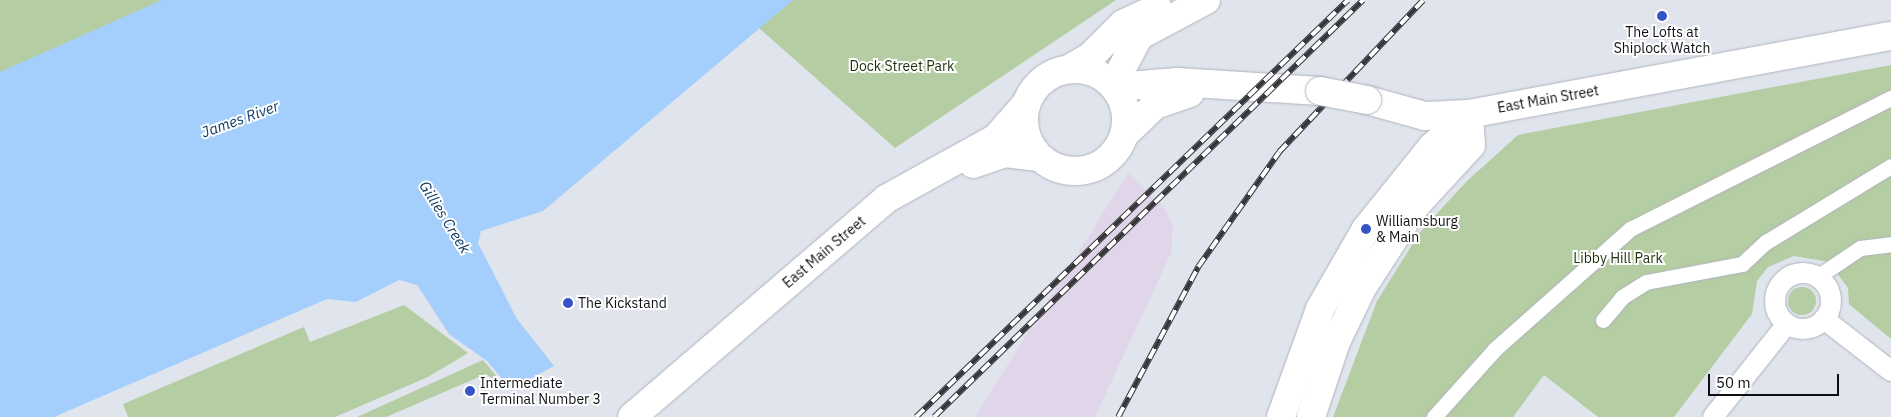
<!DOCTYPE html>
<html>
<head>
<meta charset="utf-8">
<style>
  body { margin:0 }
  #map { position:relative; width:1891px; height:417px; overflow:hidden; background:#e0e4ed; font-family:"IBM Plex Sans",sans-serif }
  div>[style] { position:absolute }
  .commercial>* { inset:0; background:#e1d5e9 }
  .green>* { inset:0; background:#b5cda3 }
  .round { border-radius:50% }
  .water>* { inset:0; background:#a4cffc }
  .roads { filter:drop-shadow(0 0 1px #b0b4bd) drop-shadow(0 0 1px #b0b4bd) }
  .pedestrian>* { height:15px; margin:-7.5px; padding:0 7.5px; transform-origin:7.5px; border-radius:7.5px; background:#fff }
  .minor>* { height:20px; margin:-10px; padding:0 10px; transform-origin:10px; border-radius:10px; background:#fff }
  .minor>.ring { margin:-10px; padding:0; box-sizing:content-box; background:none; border:20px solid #fff; border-radius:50% }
  .secondary>* { height:28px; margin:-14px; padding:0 14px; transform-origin:14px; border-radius:14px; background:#fff }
  .primary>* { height:28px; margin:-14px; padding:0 14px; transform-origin:14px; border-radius:14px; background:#fff }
  .primary>.ring { margin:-14px; padding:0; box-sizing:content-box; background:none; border:28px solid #fff; border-radius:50% }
  .rail>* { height:5.5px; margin-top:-2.75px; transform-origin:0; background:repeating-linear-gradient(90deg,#fff 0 11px,#36373b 0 22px); box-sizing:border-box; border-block:1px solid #36373b }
  .bridges { filter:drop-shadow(0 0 1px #b0b4bd) drop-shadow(0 0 1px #b0b4bd) }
  .primary-bridge>* { height:28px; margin:-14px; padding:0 14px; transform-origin:14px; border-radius:14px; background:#fff }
  .dots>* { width:14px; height:14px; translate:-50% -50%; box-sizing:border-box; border:2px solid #fff; border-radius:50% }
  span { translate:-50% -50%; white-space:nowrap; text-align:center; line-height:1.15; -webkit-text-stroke:4px #fff; paint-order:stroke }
  .poi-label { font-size:14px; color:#0e0f12 }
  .left { translate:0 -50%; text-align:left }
  .park-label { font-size:14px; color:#1e310b }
  .street-label { font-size:14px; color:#0e0f12 }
  .water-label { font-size:15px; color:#0e3c65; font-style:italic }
  .scale { position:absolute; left:1708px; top:374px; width:131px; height:22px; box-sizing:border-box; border:2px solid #0e0f12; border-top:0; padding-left:6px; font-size:15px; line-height:18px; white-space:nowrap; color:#0e0f12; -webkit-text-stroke:4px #fff; paint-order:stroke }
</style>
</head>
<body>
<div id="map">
  <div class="commercial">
    <i style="clip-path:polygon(1128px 173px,1165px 209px,1173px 225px,1171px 253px,1095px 417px,975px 417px)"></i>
  </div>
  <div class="green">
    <i style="clip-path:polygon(0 0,174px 0,0 77px)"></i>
    <i style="clip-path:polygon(793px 0,1116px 0,895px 148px,759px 28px)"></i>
    <i style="clip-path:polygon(1891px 65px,1891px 339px,1849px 304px,1848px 288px,1829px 262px,1794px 256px,1768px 267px,1757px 281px,1752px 314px,1674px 417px,1598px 417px,1544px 375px,1513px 417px,1333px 417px,1377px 301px,1420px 232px,1467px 181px,1518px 135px)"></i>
    <i class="round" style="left:1788px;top:287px;width:28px;height:28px"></i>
    <i style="clip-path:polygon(404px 305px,468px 353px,428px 377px,335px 417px,128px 417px,123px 404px,304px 327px,310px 342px)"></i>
    <i style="clip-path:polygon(483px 360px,507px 389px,486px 374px,386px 417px,357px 417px)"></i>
  </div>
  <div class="water">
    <i style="clip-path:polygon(162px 0,793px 0,543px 211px,481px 231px,478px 243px,517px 319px,554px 366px,511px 389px,487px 361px,449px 334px,417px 285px,399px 280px,356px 302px,327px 299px,54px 417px,0 417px,0 72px)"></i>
  </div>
  <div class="roads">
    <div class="pedestrian">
      <i style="left:1817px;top:277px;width:52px;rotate:-34deg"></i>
      <i style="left:1860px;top:248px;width:31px;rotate:-7deg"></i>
      <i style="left:1603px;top:320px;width:30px;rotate:-50deg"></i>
      <i style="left:1622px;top:297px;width:28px;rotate:-32deg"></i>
      <i style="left:1646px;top:282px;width:98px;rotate:-10.6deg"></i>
      <i style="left:1742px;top:264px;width:33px;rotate:-43deg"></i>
      <i style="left:1766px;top:242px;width:146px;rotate:-31.3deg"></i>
      <i style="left:1434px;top:417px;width:91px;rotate:-48.1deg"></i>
      <i style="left:1495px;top:349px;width:181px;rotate:-41.6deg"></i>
      <i style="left:1630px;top:229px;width:292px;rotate:-26.7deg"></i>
    </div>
    <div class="minor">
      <i class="ring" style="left:1775px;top:273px;width:36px;height:36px"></i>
      <i style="left:1824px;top:319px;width:85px;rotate:37.8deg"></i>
      <i style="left:1713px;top:417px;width:119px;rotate:-51.5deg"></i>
    </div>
    <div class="secondary">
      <i style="left:1071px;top:68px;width:23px;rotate:-31deg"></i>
      <i style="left:1091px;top:56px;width:45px;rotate:-45deg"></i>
      <i style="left:1123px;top:24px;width:38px;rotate:-25deg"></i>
      <i style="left:1113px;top:85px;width:55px;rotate:-62deg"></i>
      <i style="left:1139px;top:36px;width:76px;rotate:-28.2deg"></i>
    </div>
    <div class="primary">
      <i class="ring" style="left:1024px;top:69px;width:74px;height:74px"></i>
      <i style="left:1115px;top:87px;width:62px;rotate:-4.6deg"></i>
      <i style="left:1177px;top:82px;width:143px;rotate:3.6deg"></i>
      <i style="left:1367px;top:100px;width:60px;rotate:15.4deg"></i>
      <i style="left:1425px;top:116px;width:44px;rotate:-2.6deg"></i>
      <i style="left:1469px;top:114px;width:429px;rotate:-10.5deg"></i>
      <i style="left:1125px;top:134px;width:42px;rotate:-44deg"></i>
      <i style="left:1155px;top:105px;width:37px;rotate:-19deg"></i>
      <i style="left:973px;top:164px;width:34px;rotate:-19deg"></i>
      <i style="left:1005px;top:153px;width:34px;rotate:7deg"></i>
      <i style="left:632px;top:417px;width:335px;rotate:-40.6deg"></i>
      <i style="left:886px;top:199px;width:126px;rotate:-29deg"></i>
      <i style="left:996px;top:138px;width:45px;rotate:-48.6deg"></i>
      <i style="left:1281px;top:417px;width:115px;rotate:-70.1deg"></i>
      <i style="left:1320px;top:309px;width:92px;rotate:-60.1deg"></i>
      <i style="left:1366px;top:229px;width:105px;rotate:-51.2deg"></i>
      <i style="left:1432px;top:147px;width:50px;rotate:-41.7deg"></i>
      <i style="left:1311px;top:417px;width:79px;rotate:-71.6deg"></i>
      <i style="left:1336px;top:342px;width:60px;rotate:-64.3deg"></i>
      <i style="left:1362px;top:288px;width:98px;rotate:-57.1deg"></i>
      <i style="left:1415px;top:206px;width:83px;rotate:-47.4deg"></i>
      <i style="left:1471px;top:145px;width:31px;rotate:-94deg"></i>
    </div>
  </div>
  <div class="rail">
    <i style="left:916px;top:417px;width:600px;rotate:-43.99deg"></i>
    <i style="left:934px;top:417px;width:598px;rotate:-44.19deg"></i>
    <i style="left:1118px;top:417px;width:170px;rotate:-61.9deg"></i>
    <i style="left:1198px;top:267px;width:141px;rotate:-54.8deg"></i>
    <i style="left:1279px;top:152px;width:209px;rotate:-46.5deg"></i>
  </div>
  <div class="bridges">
    <div class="primary-bridge">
      <i style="left:1320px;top:91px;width:48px;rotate:10.8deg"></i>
    </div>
  </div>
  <div class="dots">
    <i style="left:1662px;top:16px;background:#3654c5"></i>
    <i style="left:1366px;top:229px;background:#3654c5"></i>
    <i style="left:568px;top:303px;background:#3654c5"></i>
    <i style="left:470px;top:391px;background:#3654c5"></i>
  </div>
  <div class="poi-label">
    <span style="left:1662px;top:40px">The Lofts at<br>Shiplock Watch</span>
    <span class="left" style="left:1376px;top:229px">Williamsburg<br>&amp; Main</span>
    <span class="left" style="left:578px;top:303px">The Kickstand</span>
    <span class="left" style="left:480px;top:391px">Intermediate<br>Terminal Number 3</span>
  </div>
  <div class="park-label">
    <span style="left:902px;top:66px">Dock Street Park</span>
    <span style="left:1618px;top:258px">Libby Hill Park</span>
  </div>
  <div class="street-label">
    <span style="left:1548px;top:99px;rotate:-10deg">East Main Street</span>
    <span style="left:824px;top:252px;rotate:-40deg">East Main Street</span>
  </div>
  <div class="water-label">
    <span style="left:240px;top:119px;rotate:-20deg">James River</span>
    <span style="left:445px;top:217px;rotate:58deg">Gillies Creek</span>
  </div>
  <div class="scale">50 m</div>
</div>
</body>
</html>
